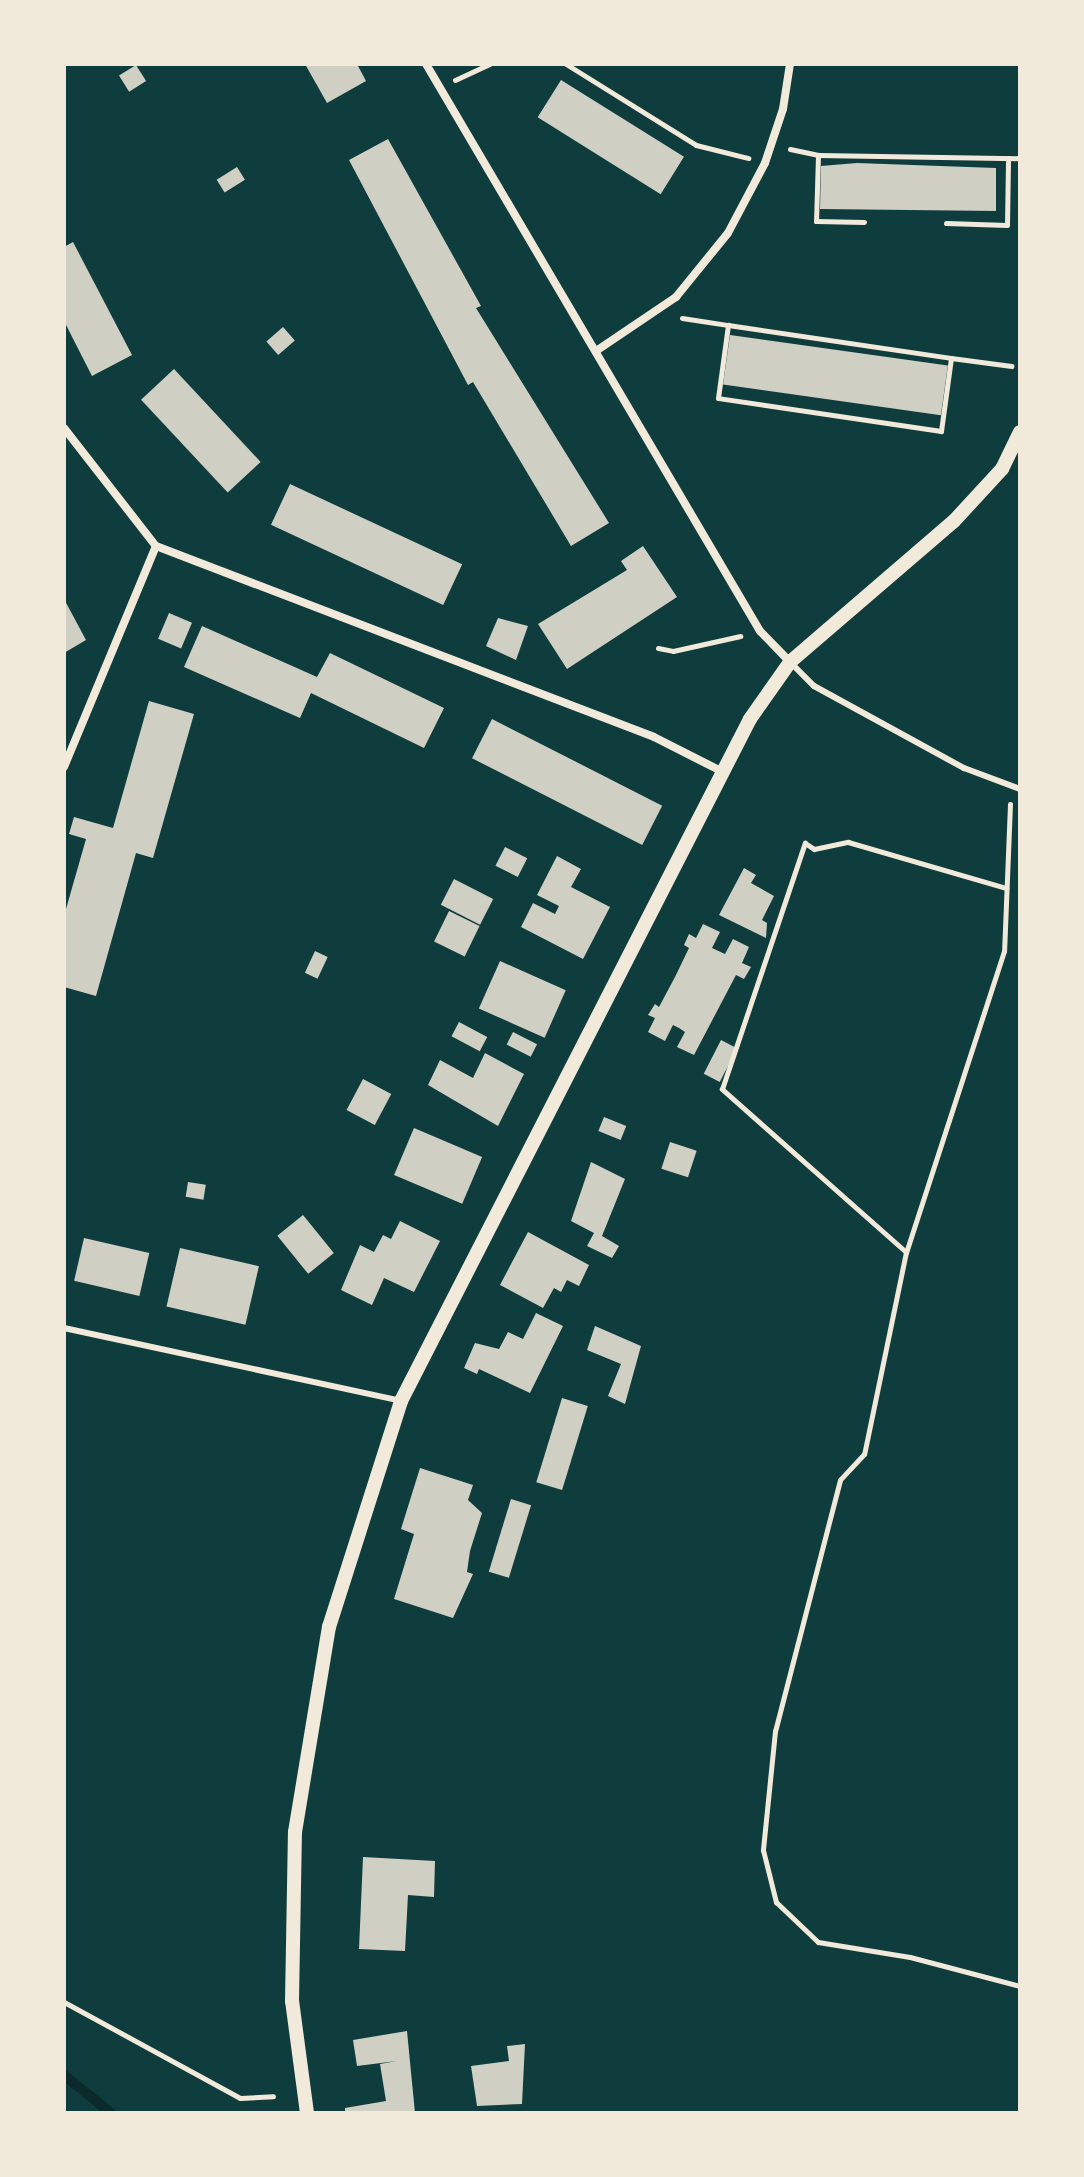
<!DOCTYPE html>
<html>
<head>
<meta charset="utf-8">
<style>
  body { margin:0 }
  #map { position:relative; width:1084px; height:2177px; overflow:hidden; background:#0f3d3e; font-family:"Fira Sans",sans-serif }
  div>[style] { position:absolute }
  .stream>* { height:10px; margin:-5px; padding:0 5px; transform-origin:5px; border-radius:5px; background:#0a2a2b }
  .building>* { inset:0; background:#cfcfc3; transform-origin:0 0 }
  .path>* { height:5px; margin:-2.5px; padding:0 2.5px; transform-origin:2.5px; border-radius:2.5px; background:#f1e9da }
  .service>* { height:6px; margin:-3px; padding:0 3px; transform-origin:3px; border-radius:3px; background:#f1e9da }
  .minor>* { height:8px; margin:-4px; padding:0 4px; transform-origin:4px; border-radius:4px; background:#f1e9da }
  .tertiary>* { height:14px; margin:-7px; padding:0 7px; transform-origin:7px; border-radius:7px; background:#f1e9da }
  span { translate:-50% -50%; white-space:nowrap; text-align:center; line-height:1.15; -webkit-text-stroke:6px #f1e9da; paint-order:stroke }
  .frame { position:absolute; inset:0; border:66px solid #f1e9da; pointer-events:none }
</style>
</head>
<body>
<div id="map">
  <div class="stream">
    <i style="left:64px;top:2075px;width:60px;rotate:39deg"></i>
  </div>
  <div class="building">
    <i style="clip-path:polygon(305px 64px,357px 64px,366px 81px,327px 103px)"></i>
    <i style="left:136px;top:65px;width:19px;height:20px;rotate:58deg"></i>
    <i style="left:561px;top:80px;width:145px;height:44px;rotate:32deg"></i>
    <i style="clip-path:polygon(388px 139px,481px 306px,476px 308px,609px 523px,571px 546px,473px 382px,468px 385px,349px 160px)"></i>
    <i style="clip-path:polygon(857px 163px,996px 168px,996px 211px,820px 209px,821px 166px)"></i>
    <i style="left:237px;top:167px;width:15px;height:24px;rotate:58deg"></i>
    <i style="clip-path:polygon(73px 242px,132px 355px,92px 376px,64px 321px,64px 247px)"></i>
    <i style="left:283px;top:327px;width:18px;height:22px;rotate:49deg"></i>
    <i style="left:730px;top:335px;width:220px;height:50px;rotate:8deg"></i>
    <i style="left:174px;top:369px;width:127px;height:45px;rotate:47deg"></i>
    <i style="left:290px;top:484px;width:190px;height:45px;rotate:25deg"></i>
    <i style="clip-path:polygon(643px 546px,677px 597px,567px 669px,538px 624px,627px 570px,621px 561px)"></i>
    <i style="clip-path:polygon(64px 599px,86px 640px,64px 653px)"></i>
    <i style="left:169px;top:613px;width:25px;height:28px;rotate:23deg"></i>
    <i style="clip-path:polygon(498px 618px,528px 626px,516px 660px,486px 646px)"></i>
    <i style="clip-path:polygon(202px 626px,317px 677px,330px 653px,444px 708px,424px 748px,311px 693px,300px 718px,184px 667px)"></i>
    <i style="clip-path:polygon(149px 701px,194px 714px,153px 858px,136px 853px,96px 996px,64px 987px,64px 916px,86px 839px,69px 834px,74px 817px,113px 828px)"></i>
    <i style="left:492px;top:719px;width:191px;height:44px;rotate:27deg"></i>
    <i style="left:505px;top:847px;width:25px;height:21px;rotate:27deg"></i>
    <i style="clip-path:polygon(557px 856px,581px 869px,571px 887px,610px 907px,583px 959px,521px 927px,533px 903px,555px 914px,559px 906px,537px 895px)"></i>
    <i style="clip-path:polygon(744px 868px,756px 875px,751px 883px,774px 896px,762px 920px,767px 923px,766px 938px,719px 915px)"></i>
    <i style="left:454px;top:879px;width:44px;height:29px;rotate:27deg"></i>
    <i style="left:449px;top:911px;width:34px;height:34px;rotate:26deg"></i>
    <i style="clip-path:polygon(703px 924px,720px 932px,712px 948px,725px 954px,733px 939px,749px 947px,742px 963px,751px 967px,744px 979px,736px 975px,694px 1055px,677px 1047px,685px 1032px,679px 1028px,673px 1025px,665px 1041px,648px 1032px,655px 1018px,648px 1015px,655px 1004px,659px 1007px,675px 977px,689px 948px,684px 945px,689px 934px,696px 938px)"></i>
    <i style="left:315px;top:951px;width:14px;height:24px;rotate:25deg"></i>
    <i style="left:500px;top:961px;width:72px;height:52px;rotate:24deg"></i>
    <i style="left:459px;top:1022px;width:32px;height:16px;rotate:28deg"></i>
    <i style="left:513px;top:1032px;width:27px;height:14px;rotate:27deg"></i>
    <i style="left:721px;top:1040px;width:18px;height:38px;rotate:27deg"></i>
    <i style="clip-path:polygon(485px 1053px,524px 1074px,498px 1126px,428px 1085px,440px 1060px,473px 1078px)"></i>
    <i style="left:363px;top:1079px;width:32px;height:35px;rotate:28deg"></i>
    <i style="left:604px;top:1117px;width:24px;height:15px;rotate:22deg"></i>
    <i style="left:414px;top:1128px;width:74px;height:51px;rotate:23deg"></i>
    <i style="left:670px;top:1142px;width:28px;height:28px;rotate:18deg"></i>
    <i style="clip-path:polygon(591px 1162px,625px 1179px,602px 1236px,619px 1246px,612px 1258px,587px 1246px,594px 1233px,571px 1221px)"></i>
    <i style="left:188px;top:1182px;width:18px;height:15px;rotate:9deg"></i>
    <i style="left:303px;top:1215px;width:49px;height:33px;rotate:51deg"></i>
    <i style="clip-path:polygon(400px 1221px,440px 1241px,414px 1292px,384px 1278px,372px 1305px,341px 1290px,360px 1245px,374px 1252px,383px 1235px,391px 1239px)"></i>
    <i style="clip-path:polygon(528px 1232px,589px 1265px,579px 1286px,567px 1280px,561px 1292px,554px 1288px,543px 1308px,500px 1285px)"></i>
    <i style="left:84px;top:1238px;width:67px;height:44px;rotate:13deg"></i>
    <i style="left:180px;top:1248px;width:81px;height:60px;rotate:13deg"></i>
    <i style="clip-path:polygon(536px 1313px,563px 1326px,530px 1393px,479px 1369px,477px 1374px,464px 1368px,475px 1343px,499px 1349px,508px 1332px,523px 1339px)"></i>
    <i style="clip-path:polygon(595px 1326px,641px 1346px,625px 1404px,608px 1396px,621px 1364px,587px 1350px)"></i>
    <i style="left:562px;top:1398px;width:27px;height:88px;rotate:17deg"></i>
    <i style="clip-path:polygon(420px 1468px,473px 1485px,468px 1500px,482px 1513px,470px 1551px,467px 1572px,473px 1574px,453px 1618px,394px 1599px,414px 1534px,401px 1529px)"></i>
    <i style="left:511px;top:1499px;width:21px;height:76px;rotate:17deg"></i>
    <i style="clip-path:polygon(363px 1857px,435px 1861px,434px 1897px,408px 1895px,405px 1951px,359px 1949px)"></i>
    <i style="clip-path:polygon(407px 2031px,415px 2113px,345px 2113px,345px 2108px,386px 2101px,380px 2064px,397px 2061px,357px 2066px,353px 2040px)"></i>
    <i style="clip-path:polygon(525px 2044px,522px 2104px,477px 2106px,471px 2066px,509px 2061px,507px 2046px)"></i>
  </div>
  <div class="path">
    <i style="left:566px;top:64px;width:153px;rotate:31.9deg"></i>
    <i style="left:696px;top:145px;width:54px;rotate:14deg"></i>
    <i style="left:455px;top:80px;width:38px;rotate:-25deg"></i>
    <i style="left:790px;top:149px;width:29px;rotate:12deg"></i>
    <i style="left:818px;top:155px;width:202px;rotate:0.9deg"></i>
    <i style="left:818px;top:155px;width:66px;rotate:91.7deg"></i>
    <i style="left:816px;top:221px;width:48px;rotate:1.2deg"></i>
    <i style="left:946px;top:223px;width:61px;rotate:1.9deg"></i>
    <i style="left:1007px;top:225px;width:67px;rotate:-89.1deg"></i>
    <i style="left:682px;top:318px;width:47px;rotate:8.7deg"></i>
    <i style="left:728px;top:325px;width:225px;rotate:8.4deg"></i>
    <i style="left:951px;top:358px;width:74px;rotate:97.8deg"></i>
    <i style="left:941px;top:431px;width:225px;rotate:-171.6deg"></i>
    <i style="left:718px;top:398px;width:74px;rotate:-82.2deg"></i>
    <i style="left:951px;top:358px;width:61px;rotate:7.6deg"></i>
    <i style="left:658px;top:648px;width:15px;rotate:11deg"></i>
    <i style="left:673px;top:651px;width:69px;rotate:-12.6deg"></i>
    <i style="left:1010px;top:804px;width:147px;rotate:92.3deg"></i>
    <i style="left:1004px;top:951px;width:317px;rotate:108deg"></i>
    <i style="left:906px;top:1252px;width:206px;rotate:101.7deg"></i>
    <i style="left:864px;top:1454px;width:35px;rotate:133deg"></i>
    <i style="left:840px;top:1480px;width:259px;rotate:104.5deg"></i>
    <i style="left:775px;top:1731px;width:120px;rotate:95.8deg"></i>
    <i style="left:763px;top:1850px;width:54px;rotate:76deg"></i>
    <i style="left:776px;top:1902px;width:58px;rotate:43.6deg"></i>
    <i style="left:818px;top:1942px;width:93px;rotate:9.3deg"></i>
    <i style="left:910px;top:1957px;width:114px;rotate:14.8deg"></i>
    <i style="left:906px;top:1252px;width:246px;rotate:-138.5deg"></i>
    <i style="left:722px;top:1089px;width:260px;rotate:-71.4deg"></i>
    <i style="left:805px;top:843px;width:11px;rotate:34deg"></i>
    <i style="left:814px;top:849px;width:35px;rotate:-12deg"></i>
    <i style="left:848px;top:842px;width:165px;rotate:16.2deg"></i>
    <i style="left:64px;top:2002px;width:200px;rotate:28.6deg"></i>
    <i style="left:240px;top:2098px;width:33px;rotate:-3deg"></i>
  </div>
  <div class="service">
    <i style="left:790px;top:662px;width:34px;rotate:45deg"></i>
    <i style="left:814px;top:686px;width:171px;rotate:28.7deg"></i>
    <i style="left:964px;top:768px;width:60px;rotate:20.6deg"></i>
    <i style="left:64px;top:1328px;width:345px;rotate:12.2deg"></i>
  </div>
  <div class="minor">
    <i style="left:426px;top:64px;width:658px;rotate:59.5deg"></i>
    <i style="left:760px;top:631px;width:43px;rotate:45.9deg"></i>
    <i style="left:596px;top:351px;width:97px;rotate:-34deg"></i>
    <i style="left:676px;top:297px;width:82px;rotate:-50.9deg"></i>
    <i style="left:728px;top:233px;width:79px;rotate:-62.1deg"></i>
    <i style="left:765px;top:163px;width:57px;rotate:-71.6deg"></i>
    <i style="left:783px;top:109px;width:46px;rotate:-81.2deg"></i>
    <i style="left:64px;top:428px;width:150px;rotate:52.1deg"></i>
    <i style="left:156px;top:546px;width:533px;rotate:20.98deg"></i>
    <i style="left:654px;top:737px;width:73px;rotate:26.9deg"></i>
    <i style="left:64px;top:767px;width:239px;rotate:-67.4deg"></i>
  </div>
  <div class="tertiary">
    <i style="left:307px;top:2113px;width:113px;rotate:-97.6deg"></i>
    <i style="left:292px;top:2001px;width:169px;rotate:-89deg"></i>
    <i style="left:295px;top:1832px;width:208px;rotate:-80.6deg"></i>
    <i style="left:329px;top:1627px;width:237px;rotate:-72.3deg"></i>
    <i style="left:401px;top:1401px;width:766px;rotate:-62.9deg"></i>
    <i style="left:750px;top:719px;width:70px;rotate:-54.9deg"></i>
    <i style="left:790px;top:662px;width:216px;rotate:-40.7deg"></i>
    <i style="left:954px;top:521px;width:71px;rotate:-47.3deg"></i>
    <i style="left:1002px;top:469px;width:41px;rotate:-64.1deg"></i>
  </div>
  <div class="frame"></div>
</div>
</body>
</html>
